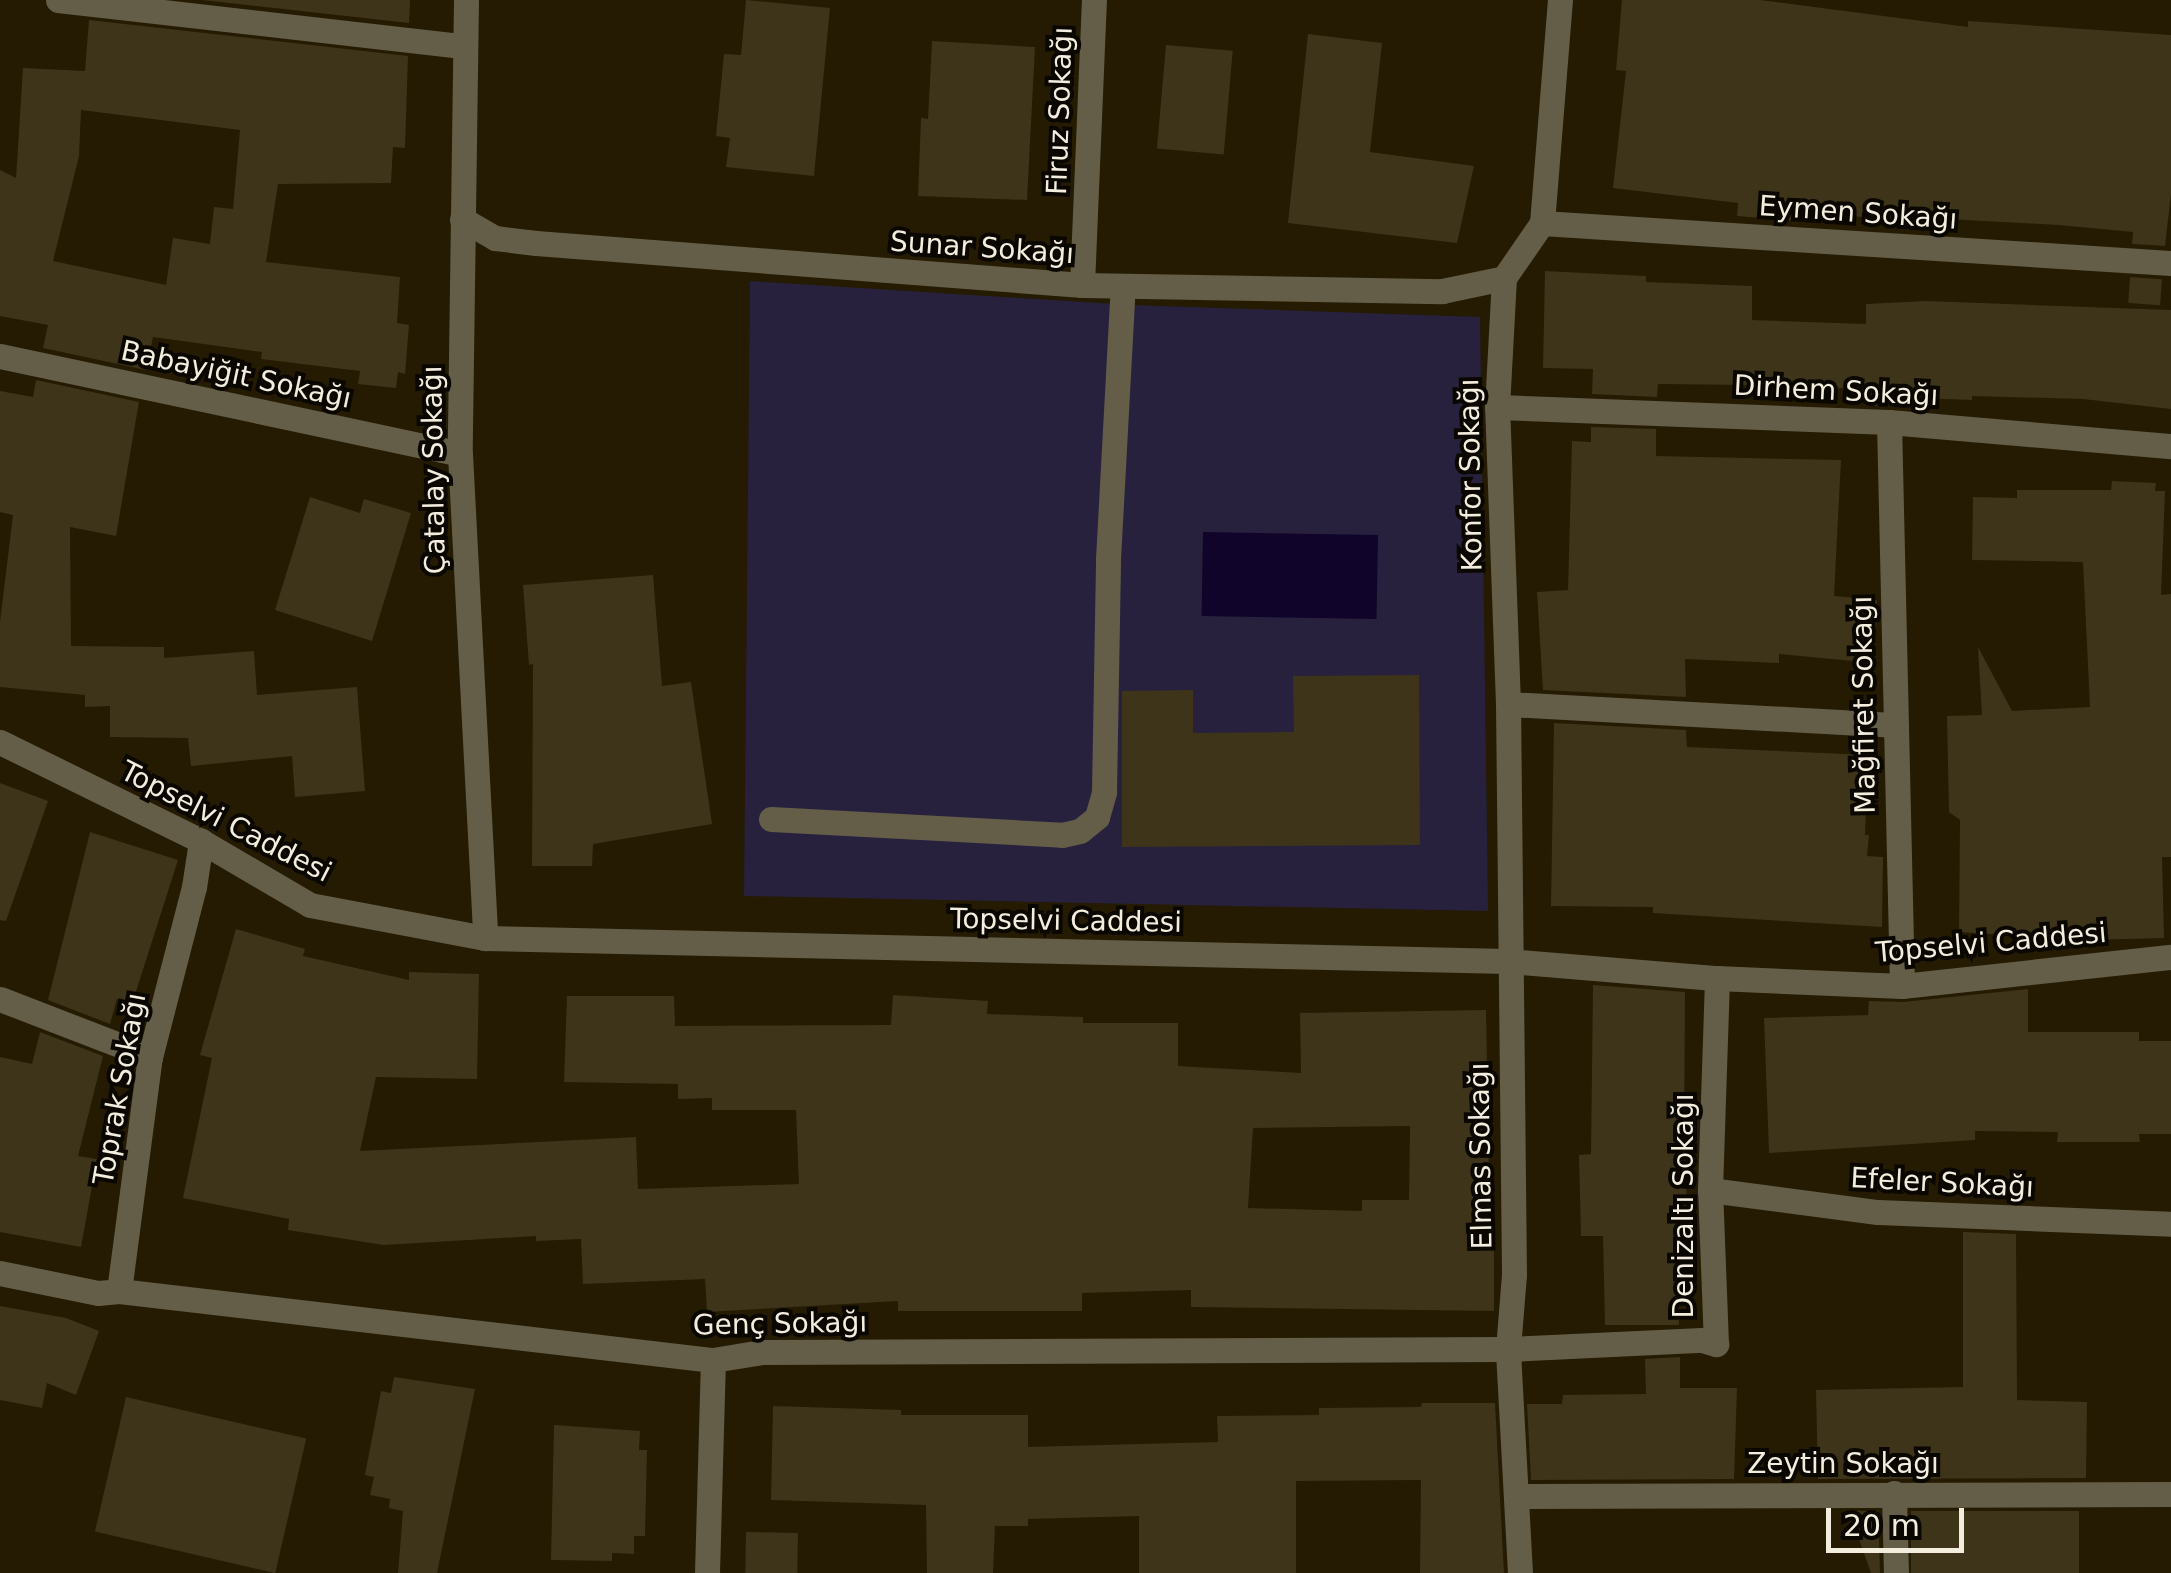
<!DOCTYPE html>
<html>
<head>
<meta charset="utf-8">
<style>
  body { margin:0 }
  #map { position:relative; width:2171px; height:1573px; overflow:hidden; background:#241b02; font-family:"DejaVu Sans",sans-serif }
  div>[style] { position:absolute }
  .green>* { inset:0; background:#27213d }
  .water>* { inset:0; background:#10042a; transform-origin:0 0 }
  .building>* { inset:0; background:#3d3419; transform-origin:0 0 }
  .minor>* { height:25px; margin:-12.5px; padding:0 12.5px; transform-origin:12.5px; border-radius:12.5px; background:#645d48 }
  span { translate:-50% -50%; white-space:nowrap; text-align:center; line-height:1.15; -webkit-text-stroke:8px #0a0701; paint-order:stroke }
  .street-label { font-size:28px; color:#f3edde }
  .scale { position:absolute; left:1826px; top:1508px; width:138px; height:45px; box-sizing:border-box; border:5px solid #f3edde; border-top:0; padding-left:12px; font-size:30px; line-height:35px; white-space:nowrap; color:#f3edde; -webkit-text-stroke:8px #0a0701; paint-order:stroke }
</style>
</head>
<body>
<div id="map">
  <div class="green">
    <i style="clip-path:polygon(750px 281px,1131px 305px,1480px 317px,1488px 911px,744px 896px)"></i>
  </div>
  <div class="water">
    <i style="left:1203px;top:532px;width:175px;height:84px;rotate:1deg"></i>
  </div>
  <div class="building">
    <i style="clip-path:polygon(202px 0,410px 0,409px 23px)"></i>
    <i style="clip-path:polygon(746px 0,830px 8px,814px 176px,726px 167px,730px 138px,716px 136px,724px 54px,741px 55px)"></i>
    <i style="clip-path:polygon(1622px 0,1760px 0,1968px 27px,1968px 21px,2171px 35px,2171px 194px,2165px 246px,2132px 244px,2133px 232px,2059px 225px,1929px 218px,1929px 224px,1814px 212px,1813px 222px,1737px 216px,1738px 203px,1613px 188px,1626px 71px,1616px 70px)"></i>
    <i style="clip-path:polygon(evenodd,89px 20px,408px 56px,405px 148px,393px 147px,391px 183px,278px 184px,266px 262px,400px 277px,397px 323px,409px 325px,405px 374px,398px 372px,396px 388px,358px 384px,360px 371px,261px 359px,262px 352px,153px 337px,146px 370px,43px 348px,48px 325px,0 316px,0 170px,16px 178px,23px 68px,85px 71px,89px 20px,81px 110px,240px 130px,233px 209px,214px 207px,210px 244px,173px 238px,166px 285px,53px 261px,79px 156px,81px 110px)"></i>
    <i style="clip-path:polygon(1308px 34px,1382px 43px,1370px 152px,1474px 166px,1457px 243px,1288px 223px)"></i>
    <i style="clip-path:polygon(932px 41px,1035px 47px,1027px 200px,918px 196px,921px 118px,928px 119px)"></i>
    <i style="left:1166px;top:45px;width:67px;height:104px;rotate:5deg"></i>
    <i style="clip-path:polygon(1545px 271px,1646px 276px,1646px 282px,1752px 286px,1752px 320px,1866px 324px,1866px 304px,1926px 301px,2171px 310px,2171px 409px,2083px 399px,1972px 396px,1972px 400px,1916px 398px,1916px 408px,1865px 405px,1866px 389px,1750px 385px,1658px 384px,1657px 397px,1592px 394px,1593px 369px,1543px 368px)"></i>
    <i style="left:2130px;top:277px;width:32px;height:26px;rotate:4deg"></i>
    <i style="clip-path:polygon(36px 380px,139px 402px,116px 536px,70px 527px,71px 646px,164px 647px,164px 658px,254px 651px,257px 695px,357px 687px,365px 791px,295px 797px,292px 756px,191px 766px,188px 738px,110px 737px,110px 706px,85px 707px,85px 695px,0 687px,0 622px,13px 515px,0 512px,0 391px,33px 397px)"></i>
    <i style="clip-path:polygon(1591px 427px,1656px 429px,1656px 456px,1841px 460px,1834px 596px,1877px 600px,1875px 663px,1779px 654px,1779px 663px,1685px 659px,1686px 697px,1543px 690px,1537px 592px,1568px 590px,1572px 441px,1591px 442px)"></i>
    <i style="clip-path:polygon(2112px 481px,2156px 483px,2155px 491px,2165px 491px,2161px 595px,2171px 594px,2171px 857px,2162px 857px,2164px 938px,2084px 940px,1959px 932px,1960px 820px,1949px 812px,1947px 716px,1982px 715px,1978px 647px,2012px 711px,2090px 707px,2083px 562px,1972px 560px,1973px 497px,2017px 498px,2017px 490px,2111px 490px)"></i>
    <i style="clip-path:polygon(310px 497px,360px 513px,364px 499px,411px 513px,372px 641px,275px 610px)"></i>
    <i style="clip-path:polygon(653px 575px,662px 686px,691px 682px,712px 824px,593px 844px,592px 866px,532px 866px,533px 664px,529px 665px,523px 585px)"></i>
    <i style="clip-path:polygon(1419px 675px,1420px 845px,1122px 847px,1122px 691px,1193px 690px,1193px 733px,1294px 732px,1293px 676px)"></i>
    <i style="clip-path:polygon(1554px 723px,1686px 730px,1687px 747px,1868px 755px,1865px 835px,1869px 835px,1867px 856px,1883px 857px,1882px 927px,1653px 913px,1653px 907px,1551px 906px)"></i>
    <i style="clip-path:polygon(0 783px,48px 801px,6px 921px,0 920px)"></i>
    <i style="clip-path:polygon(90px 832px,178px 860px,132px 1004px,117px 999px,110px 1024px,48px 1000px)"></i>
    <i style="clip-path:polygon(evenodd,236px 929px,305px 949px,303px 956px,409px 980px,409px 972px,479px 974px,477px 1079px,376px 1077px,360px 1151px,636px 1137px,638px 1189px,799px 1184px,796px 1110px,712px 1110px,712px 1098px,678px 1099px,678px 1084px,564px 1082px,567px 996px,674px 996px,675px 1026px,891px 1025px,893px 995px,988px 1001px,987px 1014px,1083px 1017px,1083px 1023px,1178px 1023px,1178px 1066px,1301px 1073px,1300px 1013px,1486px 1010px,1489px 1176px,1494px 1176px,1494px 1311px,1191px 1307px,1191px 1290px,1082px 1293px,1082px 1311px,898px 1311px,898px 1301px,707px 1312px,705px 1279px,583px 1284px,581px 1239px,536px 1241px,536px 1236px,384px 1245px,288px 1230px,289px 1219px,183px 1198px,212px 1058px,200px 1055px,236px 929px,1410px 1126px,1409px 1200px,1362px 1200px,1362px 1211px,1248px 1208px,1253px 1128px,1410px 1126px)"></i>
    <i style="clip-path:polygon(1593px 985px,1685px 992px,1684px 1152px,1689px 1233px,1676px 1234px,1679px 1325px,1605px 1325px,1603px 1236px,1581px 1236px,1579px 1155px,1591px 1154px)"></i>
    <i style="clip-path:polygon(2028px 989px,2028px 1032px,2139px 1032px,2139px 1041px,2171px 1041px,2171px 1134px,2139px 1134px,2140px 1142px,2057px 1142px,2058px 1132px,1975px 1131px,1975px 1140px,1769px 1153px,1764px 1018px,1868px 1015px,1869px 1001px,1903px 1002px)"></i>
    <i style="clip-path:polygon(40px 1032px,103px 1056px,78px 1156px,97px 1159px,81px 1247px,0 1232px,0 1057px,32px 1064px)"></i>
    <i style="clip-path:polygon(1963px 1232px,2016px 1234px,2017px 1400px,2087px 1402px,2086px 1478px,1818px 1479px,1816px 1390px,1963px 1387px)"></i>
    <i style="clip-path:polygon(0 1306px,66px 1318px,99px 1331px,76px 1395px,47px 1383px,42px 1408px,0 1400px)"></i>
    <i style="clip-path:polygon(1680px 1357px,1680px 1388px,1737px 1388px,1734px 1479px,1531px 1480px,1527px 1404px,1562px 1404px,1563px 1395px,1646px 1394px,1645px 1359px)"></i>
    <i style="clip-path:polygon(394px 1377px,475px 1389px,437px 1573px,398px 1573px,403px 1511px,389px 1508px,390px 1499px,370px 1495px,374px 1477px,365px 1475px,381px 1391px,391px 1393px)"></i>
    <i style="left:126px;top:1397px;width:185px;height:138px;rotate:13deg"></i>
    <i style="clip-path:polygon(1422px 1403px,1495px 1403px,1504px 1573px,1420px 1573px,1421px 1480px,1296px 1481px,1296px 1573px,1139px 1573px,1139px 1516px,1028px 1519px,1028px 1526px,995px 1526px,993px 1573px,927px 1573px,926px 1505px,771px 1500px,773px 1406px,901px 1410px,901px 1415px,1028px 1415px,1028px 1447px,1218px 1442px,1217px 1416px,1319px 1415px,1319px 1408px,1421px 1407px)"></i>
    <i style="clip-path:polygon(554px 1425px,640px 1431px,639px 1450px,647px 1450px,645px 1536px,634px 1536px,634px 1554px,612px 1553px,612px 1561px,551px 1560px)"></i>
    <i style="clip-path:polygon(1849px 1511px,1878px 1511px,1880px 1573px,1871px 1573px)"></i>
    <i style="left:1911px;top:1511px;width:168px;height:62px"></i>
    <i style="left:746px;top:1532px;width:52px;height:41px;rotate:1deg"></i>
  </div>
  <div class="minor">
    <i style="left:58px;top:0;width:409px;rotate:6.5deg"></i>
    <i style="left:466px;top:0;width:454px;rotate:90.8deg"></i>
    <i style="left:460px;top:454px;width:485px;rotate:87deg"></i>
    <i style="left:462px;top:219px;width:38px;rotate:30deg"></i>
    <i style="left:495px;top:238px;width:41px;rotate:7deg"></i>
    <i style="left:536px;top:243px;width:548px;rotate:4.4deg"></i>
    <i style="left:1082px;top:285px;width:360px;rotate:1deg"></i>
    <i style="left:1442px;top:291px;width:63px;rotate:-11.8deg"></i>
    <i style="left:1542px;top:223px;width:630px;rotate:3.64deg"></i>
    <i style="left:1082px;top:285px;width:285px;rotate:-87.6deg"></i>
    <i style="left:0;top:356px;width:470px;rotate:12deg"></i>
    <i style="left:1497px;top:407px;width:392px;rotate:2.2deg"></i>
    <i style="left:1889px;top:422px;width:283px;rotate:4.9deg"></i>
    <i style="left:1889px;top:422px;width:564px;rotate:88.68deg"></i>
    <i style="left:1508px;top:704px;width:386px;rotate:3.1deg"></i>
    <i style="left:0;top:742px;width:224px;rotate:26.2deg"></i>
    <i style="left:201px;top:841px;width:126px;rotate:30.4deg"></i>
    <i style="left:310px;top:905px;width:178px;rotate:10.7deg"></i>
    <i style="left:485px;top:938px;width:1023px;rotate:1.29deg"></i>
    <i style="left:1508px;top:961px;width:210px;rotate:4.7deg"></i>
    <i style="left:1717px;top:978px;width:185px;rotate:2.5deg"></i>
    <i style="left:1902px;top:986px;width:271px;rotate:-6.2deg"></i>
    <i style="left:771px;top:819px;width:291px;rotate:3.1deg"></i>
    <i style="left:1062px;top:835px;width:18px;rotate:-13deg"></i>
    <i style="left:1080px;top:831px;width:22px;rotate:-39deg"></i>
    <i style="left:1097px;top:817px;width:26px;rotate:-74deg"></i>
    <i style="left:1104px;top:792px;width:233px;rotate:-89deg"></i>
    <i style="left:1108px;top:559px;width:273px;rotate:-86.9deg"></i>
    <i style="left:0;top:999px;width:161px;rotate:21.1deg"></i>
    <i style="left:1710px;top:1190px;width:169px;rotate:7.5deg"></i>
    <i style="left:1878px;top:1212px;width:293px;rotate:2.3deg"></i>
    <i style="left:0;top:1273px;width:100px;rotate:11.5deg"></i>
    <i style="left:98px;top:1293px;width:21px;rotate:-5deg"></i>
    <i style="left:119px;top:1291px;width:598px;rotate:6.63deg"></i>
    <i style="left:713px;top:1360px;width:50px;rotate:-9.3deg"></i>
    <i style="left:762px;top:1352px;width:746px;rotate:-0.23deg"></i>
    <i style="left:1508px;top:1349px;width:194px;rotate:-2.7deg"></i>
    <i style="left:1702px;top:1340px;width:15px;rotate:16deg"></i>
    <i style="left:1716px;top:1344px;width:154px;rotate:-92.2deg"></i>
    <i style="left:1710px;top:1190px;width:212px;rotate:-88.1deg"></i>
    <i style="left:119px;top:1291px;width:236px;rotate:-82.5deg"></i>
    <i style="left:150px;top:1057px;width:176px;rotate:-75.5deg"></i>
    <i style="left:194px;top:887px;width:47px;rotate:-81.3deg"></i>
    <i style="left:1894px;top:1493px;width:80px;rotate:88.6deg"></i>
    <i style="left:1516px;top:1496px;width:655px;rotate:-0.17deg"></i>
    <i style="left:707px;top:1573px;width:213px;rotate:-88.4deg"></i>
    <i style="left:1520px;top:1573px;width:224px;rotate:-93.1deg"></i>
    <i style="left:1508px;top:1349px;width:74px;rotate:-85.4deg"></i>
    <i style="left:1514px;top:1275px;width:571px;rotate:-90.6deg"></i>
    <i style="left:1508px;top:704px;width:297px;rotate:-92.1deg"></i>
    <i style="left:1497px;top:407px;width:129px;rotate:-86.9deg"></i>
    <i style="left:1504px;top:278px;width:67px;rotate:-55.4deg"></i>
    <i style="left:1542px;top:223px;width:224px;rotate:-85.4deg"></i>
  </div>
  <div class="street-label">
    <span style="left:1060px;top:111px;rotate:-88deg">Firuz Sokağı</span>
    <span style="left:1858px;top:213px;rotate:4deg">Eymen Sokağı</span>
    <span style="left:982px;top:248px;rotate:4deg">Sunar Sokağı</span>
    <span style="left:236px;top:375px;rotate:12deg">Babayiğit Sokağı</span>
    <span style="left:1836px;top:391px;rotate:3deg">Dirhem Sokağı</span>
    <span style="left:434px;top:470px;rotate:-91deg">Çatalay Sokağı</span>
    <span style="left:1471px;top:475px;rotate:-91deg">Konfor Sokağı</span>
    <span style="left:1864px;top:705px;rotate:-91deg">Mağfiret Sokağı</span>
    <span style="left:226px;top:822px;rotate:27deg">Topselvi Caddesi</span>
    <span style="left:1066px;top:921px;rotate:1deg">Topselvi Caddesi</span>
    <span style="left:1991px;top:943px;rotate:-5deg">Topselvi Caddesi</span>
    <span style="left:120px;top:1089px;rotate:-80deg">Toprak Sokağı</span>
    <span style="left:1481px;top:1156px;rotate:-91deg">Elmas Sokağı</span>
    <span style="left:1942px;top:1183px;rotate:3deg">Efeler Sokağı</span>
    <span style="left:1684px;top:1206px;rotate:-90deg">Denizaltı Sokağı</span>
    <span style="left:780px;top:1324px;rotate:-1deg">Genç Sokağı</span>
    <span style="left:1843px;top:1464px">Zeytin Sokağı</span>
  </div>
  <div class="scale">20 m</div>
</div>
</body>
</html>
